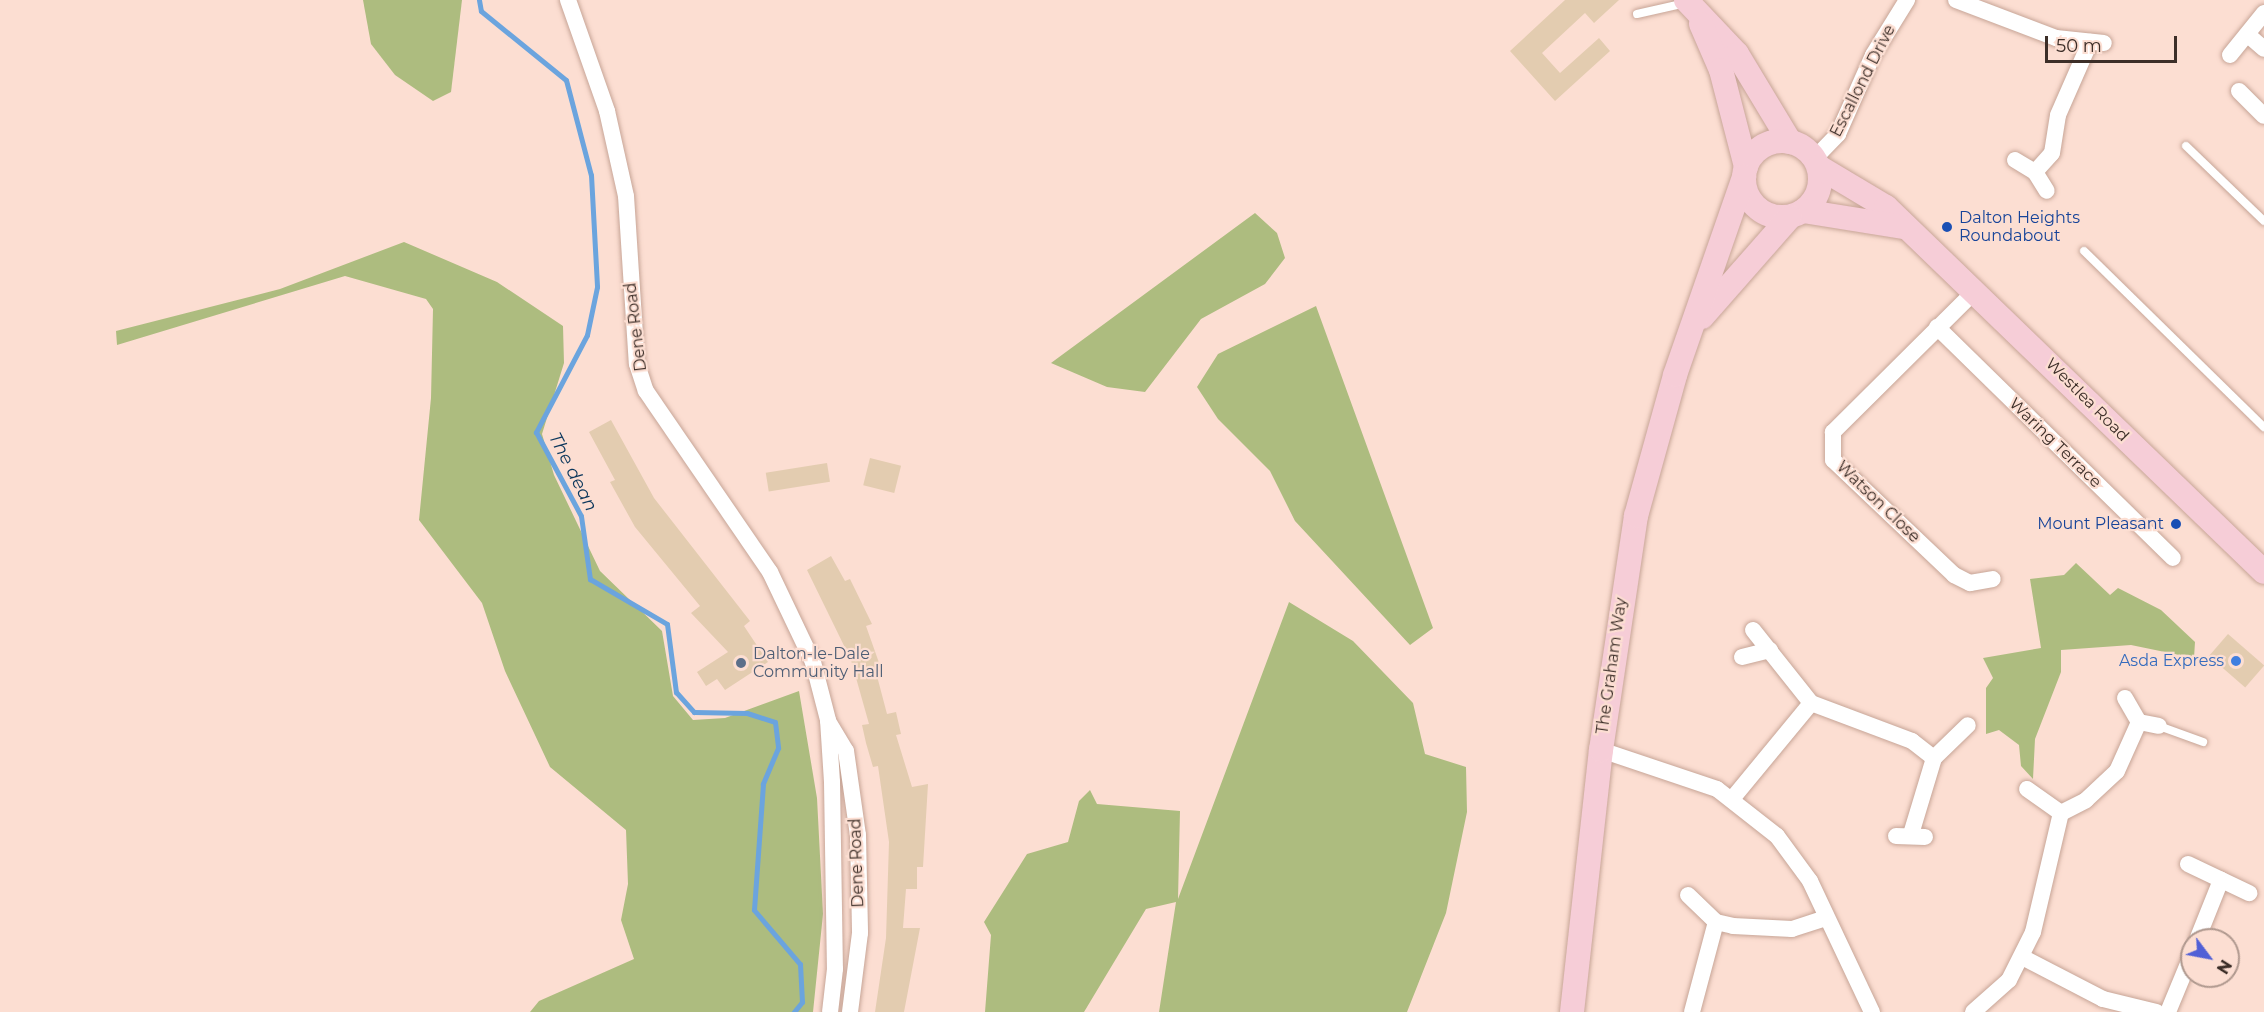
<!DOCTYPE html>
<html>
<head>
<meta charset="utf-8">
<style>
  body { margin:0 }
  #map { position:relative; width:2264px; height:1012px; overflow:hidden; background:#fcded2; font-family:Montserrat,sans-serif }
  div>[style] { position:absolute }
  .green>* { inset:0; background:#adbc7f }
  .stream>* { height:5px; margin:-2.5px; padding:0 2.5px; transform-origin:2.5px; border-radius:2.5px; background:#6ba4de }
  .building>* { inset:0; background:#e3ccb0; transform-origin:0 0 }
  .roads { filter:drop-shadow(0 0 2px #c7a597) drop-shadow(0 0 2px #c7a597) }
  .lane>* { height:8px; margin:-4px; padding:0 4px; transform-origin:4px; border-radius:4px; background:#fff }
  .street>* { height:16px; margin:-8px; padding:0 8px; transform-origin:8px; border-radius:8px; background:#fff }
  .secondary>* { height:24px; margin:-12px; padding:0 12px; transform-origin:12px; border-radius:12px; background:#f6cdd7 }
  .secondary>.ring { margin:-12px; padding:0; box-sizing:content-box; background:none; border:24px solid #f6cdd7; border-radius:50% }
  .dots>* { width:16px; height:16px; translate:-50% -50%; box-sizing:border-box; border:3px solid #fcded2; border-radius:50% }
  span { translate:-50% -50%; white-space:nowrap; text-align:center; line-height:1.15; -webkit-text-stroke:4.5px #fcded2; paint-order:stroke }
  .street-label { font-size:16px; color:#3c2e28 }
  .transit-label { font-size:16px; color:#164399 }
  .left { translate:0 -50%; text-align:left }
  .right { translate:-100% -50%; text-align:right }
  .service-label { font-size:16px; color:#4e5e75 }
  .shop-label { font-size:16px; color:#366cbe }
  .water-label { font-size:18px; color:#0c375c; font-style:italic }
  .north { position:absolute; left:2180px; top:928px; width:60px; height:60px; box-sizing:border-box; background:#fcded2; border:2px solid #af988e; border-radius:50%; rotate:122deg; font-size:16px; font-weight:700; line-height:24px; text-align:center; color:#3c2e28 }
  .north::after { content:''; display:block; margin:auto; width:21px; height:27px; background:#5160d6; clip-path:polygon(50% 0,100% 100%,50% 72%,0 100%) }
  .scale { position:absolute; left:2045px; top:36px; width:132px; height:27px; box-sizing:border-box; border:3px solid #3c2e28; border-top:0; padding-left:8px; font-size:18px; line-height:21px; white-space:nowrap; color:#3c2e28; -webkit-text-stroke:4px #fcded2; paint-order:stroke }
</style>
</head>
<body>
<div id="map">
  <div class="green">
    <i style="clip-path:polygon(363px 0,462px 0,451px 92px,433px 101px,395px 75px,371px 44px)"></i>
    <i style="clip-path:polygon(1255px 213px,1277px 233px,1285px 258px,1265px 284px,1201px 319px,1145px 392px,1107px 387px,1051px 363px)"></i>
    <i style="clip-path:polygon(404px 242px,497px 282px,563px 326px,564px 363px,542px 434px,554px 475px,600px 571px,662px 631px,673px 696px,693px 720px,725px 718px,799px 691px,817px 798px,823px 914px,813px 1012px,530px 1012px,539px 1001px,634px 959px,621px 920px,628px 884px,626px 830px,550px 767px,505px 671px,482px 603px,419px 520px,431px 398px,433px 309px,426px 299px,345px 276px,117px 345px,116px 331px,280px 289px)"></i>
    <i style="clip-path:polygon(1316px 306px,1433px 628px,1410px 645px,1295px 521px,1270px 471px,1218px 419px,1197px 387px,1218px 354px)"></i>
    <i style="clip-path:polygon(2076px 563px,2110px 595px,2118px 588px,2161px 610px,2195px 642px,2194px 658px,2131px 645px,2061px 650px,2061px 672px,2035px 739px,2033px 779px,2021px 766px,2019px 745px,1999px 730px,1986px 734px,1986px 688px,1993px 678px,1983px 658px,2041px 648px,2030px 579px,2064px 575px)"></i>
    <i style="clip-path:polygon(1289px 602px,1353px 641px,1413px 703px,1425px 754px,1466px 767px,1467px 812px,1446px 913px,1407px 1012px,1159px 1012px,1176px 902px,1146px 909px,1084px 1012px,985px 1012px,991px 935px,984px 922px,1027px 854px,1068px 842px,1079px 801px,1090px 790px,1097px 804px,1180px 811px,1178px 899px)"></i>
  </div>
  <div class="stream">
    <i style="left:479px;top:0;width:11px;rotate:80deg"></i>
    <i style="left:481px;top:11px;width:109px;rotate:39.1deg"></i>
    <i style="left:566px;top:80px;width:98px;rotate:75.3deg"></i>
    <i style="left:591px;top:175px;width:112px;rotate:86.9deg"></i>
    <i style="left:597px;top:287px;width:49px;rotate:101.8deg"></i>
    <i style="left:587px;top:335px;width:110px;rotate:117.7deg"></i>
    <i style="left:536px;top:432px;width:95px;rotate:61.8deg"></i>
    <i style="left:581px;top:516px;width:64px;rotate:81.9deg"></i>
    <i style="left:590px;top:579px;width:89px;rotate:30.3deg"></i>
    <i style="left:667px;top:624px;width:69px;rotate:82.5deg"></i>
    <i style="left:676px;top:692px;width:27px;rotate:48deg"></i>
    <i style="left:694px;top:712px;width:53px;rotate:1.1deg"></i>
    <i style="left:747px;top:713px;width:29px;rotate:18deg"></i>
    <i style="left:775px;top:722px;width:26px;rotate:83deg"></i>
    <i style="left:778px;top:748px;width:39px;rotate:113deg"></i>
    <i style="left:763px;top:784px;width:126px;rotate:94.1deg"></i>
    <i style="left:754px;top:910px;width:71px;rotate:49.6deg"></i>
    <i style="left:800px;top:964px;width:38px;rotate:87deg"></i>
    <i style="left:802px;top:1002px;width:13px;rotate:129deg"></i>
  </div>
  <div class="building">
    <i style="clip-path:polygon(1565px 0,1619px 0,1594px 23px,1585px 13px,1542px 53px,1560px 73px,1599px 38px,1610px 51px,1555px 101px,1510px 51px)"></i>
    <i style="clip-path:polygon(611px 420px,654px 498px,750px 621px,744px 626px,768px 662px,725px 690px,717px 679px,706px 686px,697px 672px,728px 652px,691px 613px,700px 606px,635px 527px,610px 482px,615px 480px,589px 432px)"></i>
    <i style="left:870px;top:458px;width:32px;height:28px;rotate:14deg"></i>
    <i style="left:827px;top:463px;width:19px;height:62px;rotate:81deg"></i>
    <i style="clip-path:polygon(831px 556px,845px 581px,850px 579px,872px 624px,866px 626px,883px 674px,877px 676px,887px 714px,896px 712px,901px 734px,896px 735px,912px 787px,928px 784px,923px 867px,917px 867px,917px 889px,906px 889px,903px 928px,920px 928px,904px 1012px,875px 1012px,886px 938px,889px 842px,878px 766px,873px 767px,866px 743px,862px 725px,869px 724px,851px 660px,807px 570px)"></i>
    <i style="left:2228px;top:634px;width:48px;height:29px;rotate:41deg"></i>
  </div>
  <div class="roads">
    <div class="lane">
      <i style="left:1637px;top:14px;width:50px;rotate:-12.7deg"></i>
      <i style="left:2186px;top:146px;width:108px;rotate:43.9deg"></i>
      <i style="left:2084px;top:251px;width:252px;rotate:44.4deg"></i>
      <i style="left:2159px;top:726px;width:47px;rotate:20deg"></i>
    </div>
    <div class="street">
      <i style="left:568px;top:0;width:118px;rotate:70.6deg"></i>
      <i style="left:607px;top:111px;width:87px;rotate:77.4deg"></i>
      <i style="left:626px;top:196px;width:168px;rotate:86.3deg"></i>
      <i style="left:637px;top:364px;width:28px;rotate:72deg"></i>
      <i style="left:646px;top:391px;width:219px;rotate:55.6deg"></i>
      <i style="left:770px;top:572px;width:100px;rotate:64.5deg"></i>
      <i style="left:813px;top:662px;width:60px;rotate:75.5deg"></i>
      <i style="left:828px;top:720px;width:62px;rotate:86.3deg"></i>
      <i style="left:832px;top:782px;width:187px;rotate:89.1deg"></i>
      <i style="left:835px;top:969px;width:43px;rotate:96.6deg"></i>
      <i style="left:1956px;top:0;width:107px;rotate:20.8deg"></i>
      <i style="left:2056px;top:38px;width:48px;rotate:5.9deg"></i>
      <i style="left:2248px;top:35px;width:21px;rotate:41deg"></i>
      <i style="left:2230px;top:55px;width:54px;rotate:-51deg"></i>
      <i style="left:2239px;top:91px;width:35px;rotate:45deg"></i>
      <i style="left:1814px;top:159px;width:35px;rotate:-46deg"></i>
      <i style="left:1838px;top:134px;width:86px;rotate:-66.1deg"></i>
      <i style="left:1873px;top:55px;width:65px;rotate:-58.3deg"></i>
      <i style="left:2015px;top:160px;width:23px;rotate:31deg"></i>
      <i style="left:2035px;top:172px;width:22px;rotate:58deg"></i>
      <i style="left:2035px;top:172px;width:25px;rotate:-48deg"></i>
      <i style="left:2052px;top:153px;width:38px;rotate:-81deg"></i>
      <i style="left:2058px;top:115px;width:80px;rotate:-66.3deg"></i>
      <i style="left:1976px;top:290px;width:202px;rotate:135.2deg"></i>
      <i style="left:1833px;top:432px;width:28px;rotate:90deg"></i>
      <i style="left:1833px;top:460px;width:167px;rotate:43.5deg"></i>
      <i style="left:1954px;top:575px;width:18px;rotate:27deg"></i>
      <i style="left:1970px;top:583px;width:23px;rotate:-10deg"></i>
      <i style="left:1937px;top:327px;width:330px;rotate:44.4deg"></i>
      <i style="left:1753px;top:630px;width:93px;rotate:51.5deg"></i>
      <i style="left:1811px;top:703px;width:108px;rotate:20.6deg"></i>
      <i style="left:1912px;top:741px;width:28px;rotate:38deg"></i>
      <i style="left:1934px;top:758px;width:79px;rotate:106.8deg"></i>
      <i style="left:1742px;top:657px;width:29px;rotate:-14deg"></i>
      <i style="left:2125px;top:698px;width:28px;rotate:60deg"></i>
      <i style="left:2139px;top:722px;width:20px;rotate:11deg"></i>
      <i style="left:828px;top:721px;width:35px;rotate:59deg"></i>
      <i style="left:846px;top:751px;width:85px;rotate:81.9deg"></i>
      <i style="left:858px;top:835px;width:98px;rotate:88.8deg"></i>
      <i style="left:860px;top:933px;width:80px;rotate:97.2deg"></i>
      <i style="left:1601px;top:750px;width:122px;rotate:18.6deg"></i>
      <i style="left:1717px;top:789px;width:76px;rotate:38.1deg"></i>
      <i style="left:1777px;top:836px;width:56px;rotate:53.7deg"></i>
      <i style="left:1810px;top:881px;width:145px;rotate:64.7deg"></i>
      <i style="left:1934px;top:758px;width:47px;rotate:-44.1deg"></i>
      <i style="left:2027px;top:789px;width:42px;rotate:35.2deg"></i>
      <i style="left:1732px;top:799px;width:124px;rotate:-50.5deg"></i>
      <i style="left:1896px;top:836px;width:29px;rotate:2deg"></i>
      <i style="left:2188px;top:864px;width:68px;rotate:25.4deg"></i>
      <i style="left:1688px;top:895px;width:39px;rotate:44deg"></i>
      <i style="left:1716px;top:922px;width:17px;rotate:13deg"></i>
      <i style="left:1733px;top:926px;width:59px;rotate:2.9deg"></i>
      <i style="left:1792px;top:929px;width:36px;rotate:-18deg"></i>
      <i style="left:2197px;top:940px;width:65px;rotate:-68.2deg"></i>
      <i style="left:2022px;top:957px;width:91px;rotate:27.4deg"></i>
      <i style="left:2103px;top:999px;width:55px;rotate:13.8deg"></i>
      <i style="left:1692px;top:1012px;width:93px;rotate:-75.1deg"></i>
      <i style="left:1973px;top:1012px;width:48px;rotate:-41.6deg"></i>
      <i style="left:2009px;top:980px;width:54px;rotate:-63.4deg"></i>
      <i style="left:2033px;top:932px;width:122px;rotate:-76.8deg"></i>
      <i style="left:2061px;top:813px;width:28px;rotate:-27deg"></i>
      <i style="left:2086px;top:800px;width:42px;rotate:-43.1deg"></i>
      <i style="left:2117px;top:771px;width:54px;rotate:-65.8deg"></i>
      <i style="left:2168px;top:1012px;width:63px;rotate:-67.5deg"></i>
    </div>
    <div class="secondary">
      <i style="left:1686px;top:0;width:74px;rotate:46.6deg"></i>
      <i style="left:1737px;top:54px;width:103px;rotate:58.9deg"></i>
      <i style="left:1701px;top:24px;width:50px;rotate:66.5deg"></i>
      <i style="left:1721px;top:70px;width:100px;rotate:75.5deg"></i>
      <i class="ring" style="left:1744px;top:141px;width:52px;height:52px"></i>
      <i style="left:1819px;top:167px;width:78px;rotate:30.8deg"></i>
      <i style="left:1886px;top:207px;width:525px;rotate:44deg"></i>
      <i style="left:1803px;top:211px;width:101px;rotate:9.1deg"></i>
      <i style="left:1702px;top:317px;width:133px;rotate:-48.7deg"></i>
      <i style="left:1572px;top:1012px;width:264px;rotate:-83.7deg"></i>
      <i style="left:1601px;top:750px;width:237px;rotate:-81.5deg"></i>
      <i style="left:1636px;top:516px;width:146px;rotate:-74.5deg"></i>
      <i style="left:1675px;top:375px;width:210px;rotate:-70.8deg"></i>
    </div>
  </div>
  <div class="dots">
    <i style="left:1947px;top:227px;background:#1a4fb4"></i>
    <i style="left:2176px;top:524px;background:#1a4fb4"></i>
    <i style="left:2236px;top:661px;background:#3f7fe0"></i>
    <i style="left:741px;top:663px;background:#5c6f8a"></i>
  </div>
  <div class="street-label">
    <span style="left:1863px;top:81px;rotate:-63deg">Escallond Drive</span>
    <span style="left:636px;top:327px;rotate:-97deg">Dene Road</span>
    <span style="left:2087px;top:400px;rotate:45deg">Westlea Road</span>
    <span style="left:2055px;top:443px;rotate:44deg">Waring Terrace</span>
    <span style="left:1878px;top:502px;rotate:44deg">Watson Close</span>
    <span style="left:1612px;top:666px;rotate:-82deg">The Graham Way</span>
    <span style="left:857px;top:863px;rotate:-92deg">Dene Road</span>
  </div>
  <div class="transit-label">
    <span class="left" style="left:1959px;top:227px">Dalton Heights<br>Roundabout</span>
    <span class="right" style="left:2164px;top:524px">Mount Pleasant</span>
  </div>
  <div class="service-label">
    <span class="left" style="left:753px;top:663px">Dalton-le-Dale<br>Community Hall</span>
  </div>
  <div class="shop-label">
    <span class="right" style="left:2224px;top:661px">Asda Express</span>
  </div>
  <div class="water-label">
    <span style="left:573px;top:472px;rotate:63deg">The dean</span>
  </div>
  <div class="north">N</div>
  <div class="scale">50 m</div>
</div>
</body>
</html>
